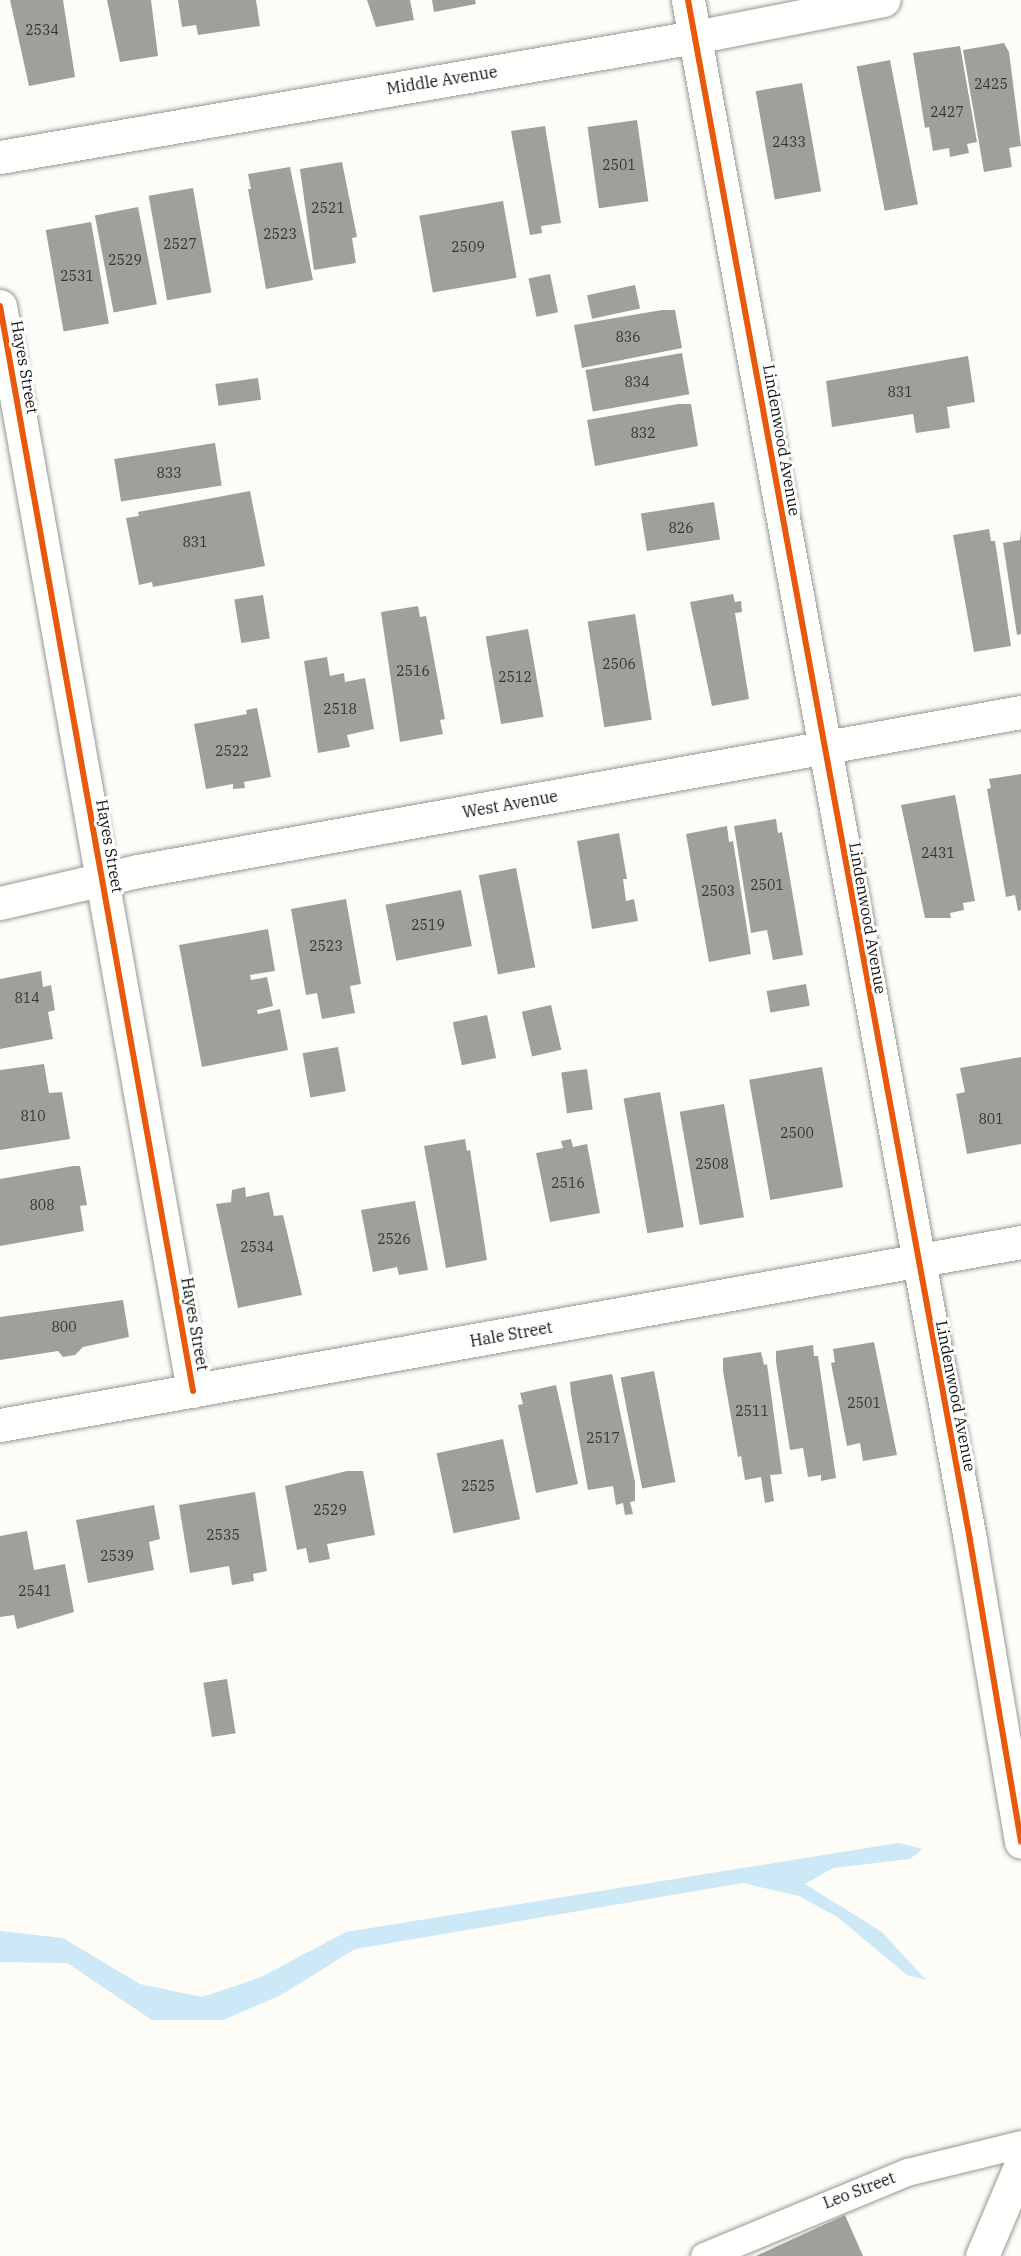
<!DOCTYPE html>
<html>
<head>
<meta charset="utf-8">
<style>
  body { margin:0 }
  #map { position:relative; width:1021px; height:2256px; overflow:hidden; background:#fdfcf7; font-family:"IBM Plex Serif",serif }
  div>[style] { position:absolute }
  .water>* { inset:0; background:#cde8f7 }
  .building>* { inset:0; background:#a19f9c; transform-origin:0 0 }
  .roads { filter:drop-shadow(0 0 2px #979795) drop-shadow(0 0 2px #979795) }
  .service>* { height:27px; margin:-13.5px; padding:0 13.5px; transform-origin:13.5px; border-radius:13.5px; background:#fffffe }
  .minor>* { height:33px; margin:-16.5px; padding:0 16.5px; transform-origin:16.5px; border-radius:16.5px; background:#fffffe }
  .tertiary>* { height:33px; margin:-16.5px; padding:0 16.5px; transform-origin:16.5px; border-radius:16.5px; background:#fffffe }
  .cycleway>* { height:6px; margin:-3px; padding:0 3px; transform-origin:3px; border-radius:3px; background:#e8590c }
  span { translate:-50% -50%; white-space:nowrap; text-align:center; line-height:1.15; -webkit-text-stroke:6px #fff; paint-order:stroke }
  .number-label { font-size:14px; color:#353434 }
  .number-label span { -webkit-text-stroke-width:0 }
  .street-label { font-size:16px; color:#111 }
</style>
</head>
<body>
<div id="map">
  <div class="water">
    <i style="clip-path:polygon(898px 1843px,923px 1849px,910px 1859px,833px 1868px,805px 1884px,882px 1932px,926px 1980px,907px 1975px,839px 1918px,799px 1896px,743px 1883px,355px 1949px,281px 1995px,223px 2020px,152px 2020px,67px 1963px,0 1962px,0 1931px,63px 1938px,140px 1984px,202px 1997px,259px 1978px,346px 1932px)"></i>
  </div>
  <div class="building">
    <i style="clip-path:polygon(10px 0,63px 0,75px 77px,29px 86px)"></i>
    <i style="clip-path:polygon(107px 0,151px 0,158px 56px,120px 62px)"></i>
    <i style="clip-path:polygon(178px 0,256px 0,260px 26px,198px 35px,196px 25px,182px 27px)"></i>
    <i style="clip-path:polygon(367px 0,410px 0,414px 20px,376px 27px)"></i>
    <i style="clip-path:polygon(432px 0,475px 0,476px 4px,434px 12px)"></i>
    <i style="clip-path:polygon(1004px 43px,1009px 52px,1021px 146px,1009px 148px,1012px 167px,984px 172px,963px 50px)"></i>
    <i style="clip-path:polygon(960px 46px,977px 142px,967px 144px,969px 153px,950px 157px,949px 148px,933px 151px,929px 127px,925px 128px,913px 53px)"></i>
    <i style="left:890px;top:60px;width:147px;height:34px;rotate:79deg"></i>
    <i style="left:802px;top:83px;width:110px;height:47px;rotate:80deg"></i>
    <i style="left:637px;top:120px;width:82px;height:50px;rotate:82deg"></i>
    <i style="clip-path:polygon(545px 126px,561px 223px,541px 226px,542px 233px,530px 235px,511px 131px)"></i>
    <i style="clip-path:polygon(342px 162px,357px 237px,352px 238px,356px 263px,314px 270px,300px 169px)"></i>
    <i style="clip-path:polygon(290px 167px,313px 280px,266px 289px,248px 189px,251px 189px,248px 174px)"></i>
    <i style="left:193px;top:188px;width:106px;height:45px;rotate:80deg"></i>
    <i style="left:503px;top:201px;width:78px;height:85px;rotate:80deg"></i>
    <i style="left:138px;top:207px;width:99px;height:44px;rotate:79deg"></i>
    <i style="left:91px;top:222px;width:103px;height:46px;rotate:80deg"></i>
    <i style="left:550px;top:274px;width:39px;height:22px;rotate:78deg"></i>
    <i style="left:635px;top:285px;width:24px;height:49px;rotate:78deg"></i>
    <i style="clip-path:polygon(662px 310px,675px 310px,682px 348px,582px 368px,574px 325px)"></i>
    <i style="left:682px;top:353px;width:42px;height:98px;rotate:80deg"></i>
    <i style="clip-path:polygon(968px 356px,975px 402px,947px 407px,950px 428px,916px 433px,913px 414px,832px 427px,826px 381px)"></i>
    <i style="left:258px;top:378px;width:22px;height:43px;rotate:82deg"></i>
    <i style="clip-path:polygon(678px 404px,691px 404px,698px 446px,595px 466px,587px 420px)"></i>
    <i style="left:215px;top:443px;width:43px;height:102px;rotate:81deg"></i>
    <i style="clip-path:polygon(250px 491px,265px 566px,153px 587px,152px 582px,139px 585px,126px 518px,139px 516px,138px 512px)"></i>
    <i style="left:714px;top:502px;width:38px;height:74px;rotate:81deg"></i>
    <i style="clip-path:polygon(989px 529px,991px 541px,995px 541px,1011px 646px,974px 652px,953px 535px)"></i>
    <i style="clip-path:polygon(1021px 529px,1021px 634px,1017px 635px,1003px 543px,1020px 540px)"></i>
    <i style="clip-path:polygon(733px 594px,735px 602px,741px 601px,742px 612px,735px 613px,749px 699px,712px 706px,690px 602px)"></i>
    <i style="left:263px;top:595px;width:44px;height:29px;rotate:81deg"></i>
    <i style="clip-path:polygon(418px 606px,420px 617px,426px 616px,445px 719px,440px 720px,443px 734px,400px 742px,381px 612px)"></i>
    <i style="left:635px;top:614px;width:107px;height:48px;rotate:81deg"></i>
    <i style="left:528px;top:629px;width:89px;height:43px;rotate:80deg"></i>
    <i style="clip-path:polygon(327px 657px,330px 676px,344px 673px,345px 682px,365px 678px,374px 729px,347px 735px,350px 747px,318px 753px,304px 661px)"></i>
    <i style="clip-path:polygon(257px 708px,271px 777px,244px 782px,245px 788px,233px 789px,233px 784px,206px 789px,194px 724px,247px 714px,246px 710px)"></i>
    <i style="clip-path:polygon(1021px 774px,1021px 910px,1018px 911px,1015px 895px,1006px 897px,987px 789px,991px 788px,989px 779px)"></i>
    <i style="clip-path:polygon(955px 795px,975px 901px,963px 903px,964px 910px,950px 913px,951px 918px,925px 918px,901px 805px)"></i>
    <i style="clip-path:polygon(776px 819px,778px 833px,782px 832px,803px 955px,773px 960px,767px 930px,751px 933px,734px 826px)"></i>
    <i style="clip-path:polygon(727px 826px,729px 842px,733px 841px,751px 954px,709px 962px,686px 834px)"></i>
    <i style="clip-path:polygon(619px 833px,627px 879px,623px 879px,626px 901px,634px 899px,638px 921px,592px 929px,577px 841px)"></i>
    <i style="left:516px;top:868px;width:101px;height:38px;rotate:79deg"></i>
    <i style="left:461px;top:890px;width:57px;height:77px;rotate:79deg"></i>
    <i style="clip-path:polygon(346px 899px,361px 984px,350px 986px,355px 1013px,322px 1019px,317px 993px,306px 995px,291px 909px)"></i>
    <i style="clip-path:polygon(268px 929px,275px 971px,250px 975px,251px 980px,267px 977px,273px 1006px,257px 1010px,258px 1014px,280px 1009px,288px 1050px,202px 1067px,179px 945px)"></i>
    <i style="clip-path:polygon(41px 971px,43px 987px,51px 985px,55px 1010px,48px 1012px,53px 1039px,0 1049px,0 979px)"></i>
    <i style="left:806px;top:984px;width:22px;height:40px;rotate:80deg"></i>
    <i style="left:551px;top:1005px;width:46px;height:30px;rotate:77deg"></i>
    <i style="left:487px;top:1015px;width:44px;height:35px;rotate:78deg"></i>
    <i style="left:338px;top:1047px;width:45px;height:36px;rotate:80deg"></i>
    <i style="clip-path:polygon(1021px 1057px,1021px 1144px,967px 1154px,956px 1094px,965px 1092px,960px 1068px)"></i>
    <i style="clip-path:polygon(44px 1064px,49px 1093px,62px 1092px,70px 1139px,0 1150px,0 1070px)"></i>
    <i style="left:822px;top:1067px;width:122px;height:74px;rotate:80deg"></i>
    <i style="left:587px;top:1069px;width:41px;height:26px;rotate:82deg"></i>
    <i style="left:660px;top:1092px;width:137px;height:37px;rotate:80deg"></i>
    <i style="left:724px;top:1104px;width:115px;height:45px;rotate:80deg"></i>
    <i style="clip-path:polygon(465px 1139px,467px 1151px,470px 1150px,487px 1260px,446px 1268px,424px 1146px)"></i>
    <i style="clip-path:polygon(571px 1139px,573px 1147px,587px 1144px,600px 1213px,550px 1222px,536px 1153px,563px 1148px,561px 1141px)"></i>
    <i style="clip-path:polygon(73px 1166px,80px 1166px,87px 1205px,80px 1206px,84px 1231px,0 1246px,0 1179px)"></i>
    <i style="clip-path:polygon(245px 1187px,246px 1197px,269px 1192px,274px 1216px,283px 1215px,302px 1295px,238px 1308px,216px 1204px,231px 1202px,232px 1190px)"></i>
    <i style="clip-path:polygon(415px 1201px,428px 1270px,399px 1275px,397px 1267px,373px 1272px,361px 1210px)"></i>
    <i style="clip-path:polygon(123px 1300px,129px 1337px,83px 1347px,75px 1355px,63px 1357px,58px 1351px,0 1360px,0 1317px)"></i>
    <i style="clip-path:polygon(874px 1342px,897px 1455px,863px 1461px,860px 1443px,847px 1446px,831px 1363px,835px 1362px,833px 1349px)"></i>
    <i style="clip-path:polygon(813px 1345px,814px 1356px,818px 1356px,836px 1478px,821px 1481px,821px 1475px,808px 1477px,803px 1448px,790px 1450px,776px 1362px,776px 1351px)"></i>
    <i style="clip-path:polygon(761px 1352px,764px 1365px,767px 1364px,782px 1474px,770px 1475px,774px 1501px,765px 1503px,761px 1477px,745px 1480px,741px 1456px,738px 1457px,723px 1371px,723px 1358px)"></i>
    <i style="left:654px;top:1371px;width:113px;height:34px;rotate:79deg"></i>
    <i style="clip-path:polygon(612px 1374px,635px 1482px,635px 1501px,630px 1502px,633px 1514px,625px 1515px,623px 1503px,616px 1505px,613px 1486px,588px 1490px,571px 1394px,570px 1382px)"></i>
    <i style="clip-path:polygon(556px 1385px,578px 1484px,536px 1493px,518px 1405px,523px 1404px,520px 1393px)"></i>
    <i style="left:503px;top:1439px;width:82px;height:68px;rotate:78deg"></i>
    <i style="clip-path:polygon(347px 1471px,363px 1471px,375px 1535px,327px 1544px,330px 1559px,309px 1563px,306px 1548px,297px 1550px,285px 1486px)"></i>
    <i style="clip-path:polygon(255px 1492px,267px 1571px,253px 1574px,254px 1581px,232px 1585px,229px 1566px,190px 1573px,179px 1505px)"></i>
    <i style="clip-path:polygon(154px 1505px,160px 1539px,149px 1542px,154px 1570px,88px 1583px,76px 1520px)"></i>
    <i style="clip-path:polygon(27px 1531px,34px 1570px,65px 1564px,74px 1612px,17px 1629px,14px 1615px,0 1617px,0 1536px)"></i>
    <i style="left:227px;top:1679px;width:55px;height:24px;rotate:81deg"></i>
    <i style="clip-path:polygon(845px 2215px,863px 2256px,756px 2256px)"></i>
  </div>
  <div class="roads">
    <div class="service">
      <i style="left:704px;top:2256px;width:220px;rotate:-22.5deg"></i>
      <i style="left:907px;top:2172px;width:117px;rotate:-13.8deg"></i>
    </div>
    <div class="minor">
      <i style="left:0;top:157px;width:705px;rotate:-9.8deg"></i>
      <i style="left:695px;top:37px;width:192px;rotate:-11.1deg"></i>
      <i style="left:0;top:306px;width:1102px;rotate:79.91deg"></i>
      <i style="left:0;top:903px;width:142px;rotate:-13.1deg"></i>
      <i style="left:138px;top:871px;width:897px;rotate:-10.21deg"></i>
      <i style="left:0;top:1425px;width:1037px;rotate:-10.16deg"></i>
    </div>
    <div class="tertiary">
      <i style="left:688px;top:0;width:1566px;rotate:79.62deg"></i>
      <i style="left:970px;top:1540px;width:306px;rotate:80.4deg"></i>
      <i style="left:982px;top:2256px;width:100px;rotate:-67deg"></i>
    </div>
  </div>
  <div class="cycleway">
    <i style="left:688px;top:0;width:1566px;rotate:79.62deg"></i>
    <i style="left:970px;top:1540px;width:306px;rotate:80.4deg"></i>
    <i style="left:0;top:306px;width:1102px;rotate:79.91deg"></i>
  </div>
  <div class="number-label">
    <span style="left:42px;top:30px">2534</span>
    <span style="left:991px;top:84px">2425</span>
    <span style="left:947px;top:112px">2427</span>
    <span style="left:789px;top:142px">2433</span>
    <span style="left:619px;top:165px">2501</span>
    <span style="left:328px;top:208px">2521</span>
    <span style="left:280px;top:234px">2523</span>
    <span style="left:180px;top:244px">2527</span>
    <span style="left:468px;top:247px">2509</span>
    <span style="left:125px;top:260px">2529</span>
    <span style="left:77px;top:276px">2531</span>
    <span style="left:628px;top:337px">836</span>
    <span style="left:637px;top:382px">834</span>
    <span style="left:900px;top:392px">831</span>
    <span style="left:643px;top:433px">832</span>
    <span style="left:169px;top:473px">833</span>
    <span style="left:681px;top:528px">826</span>
    <span style="left:195px;top:542px">831</span>
    <span style="left:619px;top:664px">2506</span>
    <span style="left:413px;top:671px">2516</span>
    <span style="left:515px;top:677px">2512</span>
    <span style="left:340px;top:709px">2518</span>
    <span style="left:232px;top:751px">2522</span>
    <span style="left:938px;top:853px">2431</span>
    <span style="left:767px;top:885px">2501</span>
    <span style="left:718px;top:891px">2503</span>
    <span style="left:428px;top:925px">2519</span>
    <span style="left:326px;top:946px">2523</span>
    <span style="left:27px;top:998px">814</span>
    <span style="left:33px;top:1116px">810</span>
    <span style="left:991px;top:1119px">801</span>
    <span style="left:797px;top:1133px">2500</span>
    <span style="left:712px;top:1164px">2508</span>
    <span style="left:568px;top:1183px">2516</span>
    <span style="left:42px;top:1205px">808</span>
    <span style="left:394px;top:1239px">2526</span>
    <span style="left:257px;top:1247px">2534</span>
    <span style="left:64px;top:1327px">800</span>
    <span style="left:864px;top:1403px">2501</span>
    <span style="left:752px;top:1411px">2511</span>
    <span style="left:603px;top:1438px">2517</span>
    <span style="left:478px;top:1486px">2525</span>
    <span style="left:330px;top:1510px">2529</span>
    <span style="left:223px;top:1535px">2535</span>
    <span style="left:117px;top:1556px">2539</span>
    <span style="left:35px;top:1591px">2541</span>
  </div>
  <div class="street-label">
    <span style="left:442px;top:80px;rotate:-9deg">Middle Avenue</span>
    <span style="left:25px;top:367px;rotate:80deg">Hayes Street</span>
    <span style="left:782px;top:440px;rotate:80deg">Lindenwood Avenue</span>
    <span style="left:510px;top:804px;rotate:-10deg">West Avenue</span>
    <span style="left:110px;top:846px;rotate:80deg">Hayes Street</span>
    <span style="left:868px;top:918px;rotate:80deg">Lindenwood Avenue</span>
    <span style="left:195px;top:1324px;rotate:80deg">Hayes Street</span>
    <span style="left:511px;top:1334px;rotate:-10deg">Hale Street</span>
    <span style="left:956px;top:1396px;rotate:79deg">Lindenwood Avenue</span>
    <span style="left:859px;top:2190px;rotate:-21deg">Leo Street</span>
  </div>
</div>
</body>
</html>
